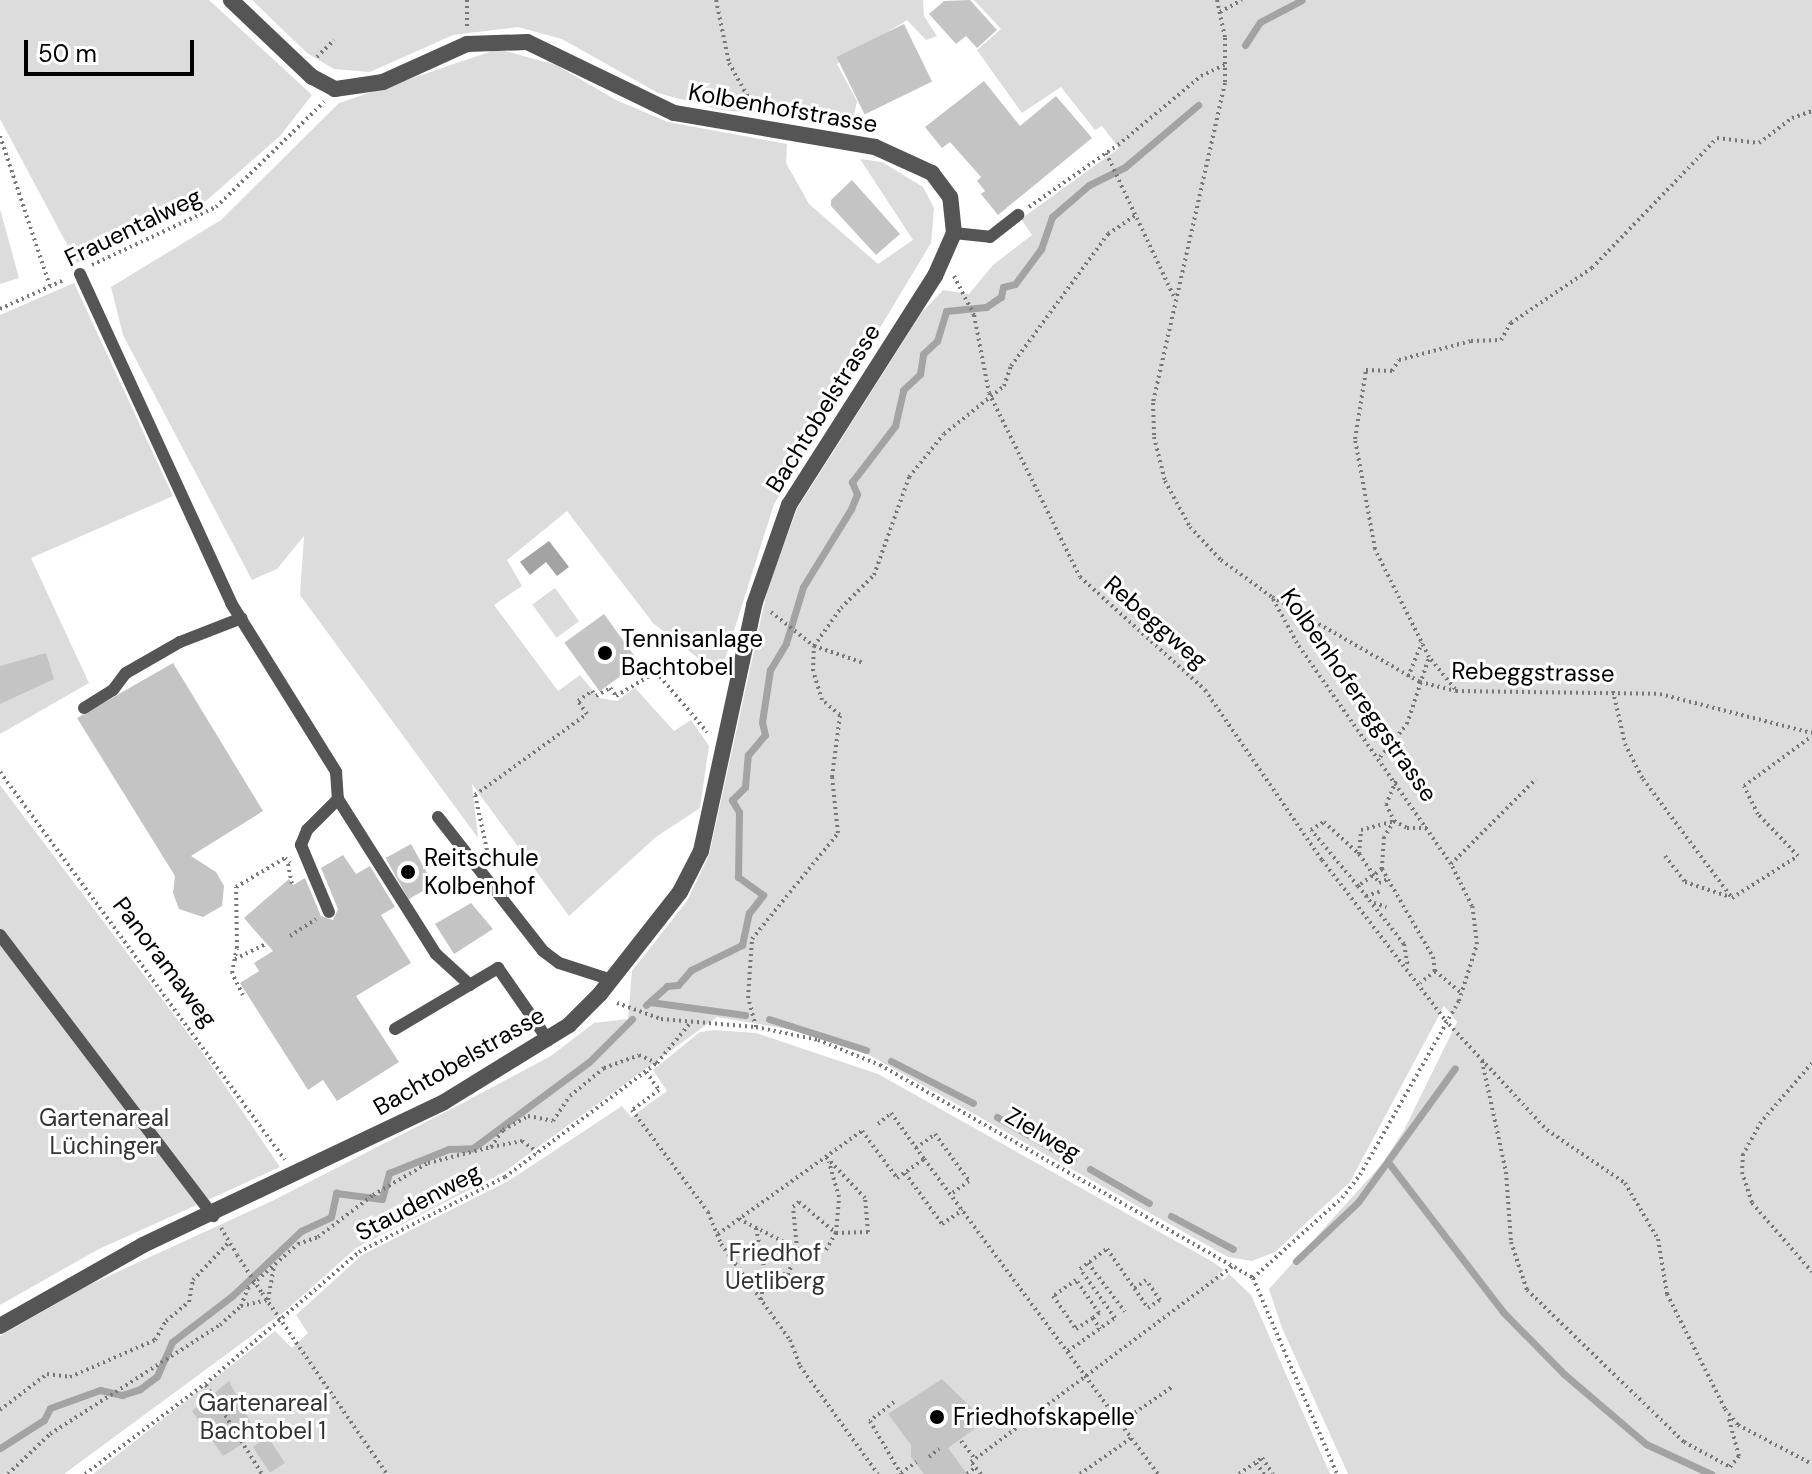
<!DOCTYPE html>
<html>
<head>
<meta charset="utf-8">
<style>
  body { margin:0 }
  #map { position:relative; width:1812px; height:1474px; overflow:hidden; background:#fff; font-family:"DM Sans",sans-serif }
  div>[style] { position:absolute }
  .green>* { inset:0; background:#dcdcdc; transform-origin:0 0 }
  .water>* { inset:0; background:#a3a3a3 }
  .stream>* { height:7px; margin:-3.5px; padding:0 3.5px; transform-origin:3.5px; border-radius:3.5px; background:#a3a3a3 }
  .building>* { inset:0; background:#c4c4c4; transform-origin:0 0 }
  .path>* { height:4px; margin-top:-2px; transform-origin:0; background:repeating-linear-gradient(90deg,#777 0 2px,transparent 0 6px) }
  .service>* { height:12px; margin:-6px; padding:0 6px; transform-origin:6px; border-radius:6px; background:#555 }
  .minor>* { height:16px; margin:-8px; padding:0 8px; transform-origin:8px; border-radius:8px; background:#555 }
  .path-bridge>* { height:4px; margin-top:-2px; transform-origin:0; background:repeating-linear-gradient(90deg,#777 0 2px,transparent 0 6px) }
  .dots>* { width:22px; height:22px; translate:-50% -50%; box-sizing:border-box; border:4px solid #fff; border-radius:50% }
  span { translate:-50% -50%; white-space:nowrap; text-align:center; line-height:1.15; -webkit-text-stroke:6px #fff; paint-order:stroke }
  .street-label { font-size:24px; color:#000 }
  .poi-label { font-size:24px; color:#000 }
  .left { translate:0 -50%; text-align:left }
  .park-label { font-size:24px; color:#333 }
  .scale { position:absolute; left:24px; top:40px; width:170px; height:36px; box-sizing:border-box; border:4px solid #000; border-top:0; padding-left:10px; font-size:24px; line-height:28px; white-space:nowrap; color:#000; -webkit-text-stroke:6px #fff; paint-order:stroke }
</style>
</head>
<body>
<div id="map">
  <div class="green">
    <i style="clip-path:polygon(0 0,209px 0,312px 95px,280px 136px,199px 207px,77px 263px,0 119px)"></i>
    <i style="clip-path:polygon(252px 0,923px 0,924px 16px,937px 36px,926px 40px,907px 20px,837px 64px,857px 101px,854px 115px,831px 124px,717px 109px,658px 93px,562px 39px,518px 27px,453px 35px,370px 72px,334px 69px,307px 53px)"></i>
    <i style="clip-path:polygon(974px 0,1812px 0,1812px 1474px,1348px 1474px,1282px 1328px,1269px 1289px,1383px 1163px,1404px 1130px,1457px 1022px,1444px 1006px,1350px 1182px,1275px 1252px,1252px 1261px,1228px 1257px,871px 1056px,817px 1034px,717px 1017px,504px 1172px,356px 1248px,285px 1311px,64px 1474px,0 1474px,0 1336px,89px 1285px,272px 1201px,457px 1106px,551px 1056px,594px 1023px,628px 1019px,632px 971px,687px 901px,709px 855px,768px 587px,797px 509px,922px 312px,943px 290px,969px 294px,993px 265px,1032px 235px,1021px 219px,1119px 148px,1102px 126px,1095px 130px,1061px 87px,1022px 113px,977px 50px,1001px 29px)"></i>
    <i style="clip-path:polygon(498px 49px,556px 65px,616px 100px,668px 122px,787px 144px,786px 163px,809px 204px,878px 264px,913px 240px,860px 159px,882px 162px,923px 187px,934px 208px,931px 243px,774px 504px,720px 675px,653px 623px,567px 511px,507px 560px,522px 586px,494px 605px,558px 691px,580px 675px,599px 698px,617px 701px,635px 688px,674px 731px,691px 720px,709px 746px,700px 808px,656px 837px,569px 916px,472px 784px,478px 838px,300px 595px,304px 536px,277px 569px,252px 580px,123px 335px,111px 287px,221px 220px,339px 103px)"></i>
    <i style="clip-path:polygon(0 209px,19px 278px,0 284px)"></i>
    <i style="clip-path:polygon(74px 283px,173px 496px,31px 558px,89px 683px,0 734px,0 315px)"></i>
    <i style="left:555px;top:588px;width:41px;height:28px;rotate:54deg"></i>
    <i style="clip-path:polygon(0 785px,202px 1052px,280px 1167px,97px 1250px,0 1305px)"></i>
    <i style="clip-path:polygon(714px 1030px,756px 1033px,878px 1074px,1213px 1262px,1224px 1270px,1218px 1274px,1223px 1280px,1229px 1274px,1251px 1295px,1330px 1474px,93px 1474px,275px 1331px,292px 1348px,308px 1333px,296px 1315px,362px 1255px,510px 1180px,622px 1106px,631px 1117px,667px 1091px,653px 1070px,700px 1032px)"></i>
  </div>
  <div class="water">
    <i style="clip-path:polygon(549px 541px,569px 567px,557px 576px,546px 562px,530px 575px,520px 562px)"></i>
  </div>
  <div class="stream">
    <i style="left:1245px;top:45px;width:27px;rotate:-57deg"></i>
    <i style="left:1260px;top:22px;width:47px;rotate:-27.6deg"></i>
    <i style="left:650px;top:1002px;width:96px;rotate:7.8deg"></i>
    <i style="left:646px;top:1005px;width:28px;rotate:-42deg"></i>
    <i style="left:667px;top:986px;width:11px;rotate:-5deg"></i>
    <i style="left:678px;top:985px;width:20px;rotate:-49deg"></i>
    <i style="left:691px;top:970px;width:57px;rotate:-26.1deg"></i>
    <i style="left:742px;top:945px;width:33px;rotate:-78deg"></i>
    <i style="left:749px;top:913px;width:23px;rotate:-52deg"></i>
    <i style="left:763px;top:895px;width:31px;rotate:-144deg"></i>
    <i style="left:738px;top:877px;width:65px;rotate:-89.1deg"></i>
    <i style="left:739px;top:812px;width:14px;rotate:-120deg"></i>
    <i style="left:732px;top:800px;width:18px;rotate:-45deg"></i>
    <i style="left:745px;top:787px;width:32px;rotate:-85deg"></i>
    <i style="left:748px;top:755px;width:26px;rotate:-50deg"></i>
    <i style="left:765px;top:735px;width:13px;rotate:-103deg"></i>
    <i style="left:762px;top:722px;width:53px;rotate:-81.3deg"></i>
    <i style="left:770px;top:670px;width:31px;rotate:-59deg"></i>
    <i style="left:786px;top:643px;width:59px;rotate:-73.1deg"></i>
    <i style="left:803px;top:587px;width:92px;rotate:-58.4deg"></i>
    <i style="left:851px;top:509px;width:16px;rotate:-68deg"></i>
    <i style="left:857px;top:494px;width:13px;rotate:-113deg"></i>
    <i style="left:852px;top:482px;width:71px;rotate:-52.5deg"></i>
    <i style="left:895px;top:426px;width:37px;rotate:-77deg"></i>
    <i style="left:903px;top:390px;width:23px;rotate:-43deg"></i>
    <i style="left:920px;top:374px;width:20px;rotate:-81deg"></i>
    <i style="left:923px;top:354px;width:19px;rotate:-43deg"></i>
    <i style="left:937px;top:341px;width:31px;rotate:-73deg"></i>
    <i style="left:946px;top:311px;width:40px;rotate:-5.7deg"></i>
    <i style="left:986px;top:307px;width:18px;rotate:-34deg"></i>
    <i style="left:1001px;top:297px;width:10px;rotate:-79deg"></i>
    <i style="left:1003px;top:287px;width:12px;rotate:-14deg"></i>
    <i style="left:1015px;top:284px;width:44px;rotate:-53.4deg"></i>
    <i style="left:1041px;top:249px;width:34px;rotate:-71deg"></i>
    <i style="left:1052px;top:217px;width:49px;rotate:-40.9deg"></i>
    <i style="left:1089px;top:185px;width:40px;rotate:-26.6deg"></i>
    <i style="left:1125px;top:167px;width:96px;rotate:-40.3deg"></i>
    <i style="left:769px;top:1019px;width:102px;rotate:17.7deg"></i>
    <i style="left:891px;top:1061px;width:92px;rotate:27.1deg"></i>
    <i style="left:997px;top:1117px;width:87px;rotate:29.5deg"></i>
    <i style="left:1388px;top:1162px;width:189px;rotate:52.5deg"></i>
    <i style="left:1503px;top:1312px;width:87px;rotate:45.5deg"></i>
    <i style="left:1564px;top:1374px;width:108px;rotate:40.5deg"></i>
    <i style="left:1646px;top:1444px;width:72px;rotate:24.8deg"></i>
    <i style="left:1090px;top:1169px;width:68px;rotate:30deg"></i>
    <i style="left:1171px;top:1216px;width:70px;rotate:28deg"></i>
    <i style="left:1296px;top:1261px;width:86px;rotate:-43.6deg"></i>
    <i style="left:1358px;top:1202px;width:165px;rotate:-54.1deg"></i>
    <i style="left:0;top:1448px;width:52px;rotate:-32.5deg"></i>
    <i style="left:44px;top:1420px;width:13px;rotate:-63deg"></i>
    <i style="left:50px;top:1408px;width:53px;rotate:-19.8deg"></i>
    <i style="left:100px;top:1390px;width:23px;rotate:13deg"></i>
    <i style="left:122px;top:1395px;width:19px;rotate:-18deg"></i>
    <i style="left:140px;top:1389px;width:21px;rotate:-37deg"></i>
    <i style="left:157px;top:1376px;width:37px;rotate:-66deg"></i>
    <i style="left:172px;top:1342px;width:76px;rotate:-37.5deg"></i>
    <i style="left:232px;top:1296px;width:95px;rotate:-43.3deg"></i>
    <i style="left:301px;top:1231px;width:33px;rotate:-25deg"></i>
    <i style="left:331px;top:1217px;width:25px;rotate:-78deg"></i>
    <i style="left:336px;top:1193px;width:46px;rotate:7.4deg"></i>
    <i style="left:382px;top:1199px;width:27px;rotate:-75deg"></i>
    <i style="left:389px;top:1173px;width:65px;rotate:-21.8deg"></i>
    <i style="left:449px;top:1149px;width:24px;rotate:-2deg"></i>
    <i style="left:473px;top:1148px;width:144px;rotate:-36.6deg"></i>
    <i style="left:589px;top:1062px;width:61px;rotate:-45deg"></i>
  </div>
  <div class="building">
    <i style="clip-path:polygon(970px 0,997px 30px,977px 48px,966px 36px,956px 44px,929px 14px,944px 1px)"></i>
    <i style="left:904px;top:24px;width:64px;height:75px;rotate:64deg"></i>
    <i style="clip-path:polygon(984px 81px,1020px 126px,1056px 96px,1092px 138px,998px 215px,981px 194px,985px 191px,977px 181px,981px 177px,950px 142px,942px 148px,925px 127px)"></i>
    <i style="clip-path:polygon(852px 180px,900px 234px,876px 255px,831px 206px,831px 200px)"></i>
    <i style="left:604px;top:614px;width:60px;height:49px;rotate:54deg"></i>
    <i style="clip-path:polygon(46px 653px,54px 679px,0 704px,0 666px)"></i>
    <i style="clip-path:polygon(173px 663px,263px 811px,191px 856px,216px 872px,224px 886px,222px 906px,203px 917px,179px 909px,173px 893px,175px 876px,77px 718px)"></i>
    <i style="left:411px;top:844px;width:47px;height:29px;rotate:61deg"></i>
    <i style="clip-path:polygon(343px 855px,356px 874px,370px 866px,395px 907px,381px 915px,411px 963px,356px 996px,399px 1062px,337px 1101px,323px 1080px,308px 1090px,240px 983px,259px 971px,254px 963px,273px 951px,244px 918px,289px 879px,293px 885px,305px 878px,321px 916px,333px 920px,338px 909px,321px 868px)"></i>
    <i style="clip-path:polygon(471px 903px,493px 929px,454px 954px,435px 924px)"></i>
    <i style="clip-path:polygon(942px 1379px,985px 1421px,948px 1448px,967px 1474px,924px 1474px,911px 1457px,911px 1445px,888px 1414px)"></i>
    <i style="clip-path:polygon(229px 1381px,257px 1435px,223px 1456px,192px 1411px)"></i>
    <i style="left:268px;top:1437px;width:31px;height:18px;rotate:57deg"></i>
  </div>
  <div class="path">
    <i style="left:716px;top:0;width:64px;rotate:78.3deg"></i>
    <i style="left:729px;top:63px;width:49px;rotate:60.8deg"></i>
    <i style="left:1217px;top:0;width:39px;rotate:78deg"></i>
    <i style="left:1225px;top:38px;width:45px;rotate:90deg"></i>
    <i style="left:1225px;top:83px;width:328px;rotate:102.7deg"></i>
    <i style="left:1153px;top:403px;width:34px;rotate:88deg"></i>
    <i style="left:1154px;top:437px;width:45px;rotate:76deg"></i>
    <i style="left:1165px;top:481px;width:52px;rotate:61.5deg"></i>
    <i style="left:1190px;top:527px;width:45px;rotate:46.8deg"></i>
    <i style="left:1221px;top:560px;width:63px;rotate:36deg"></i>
    <i style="left:1272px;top:597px;width:171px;rotate:29.9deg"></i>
    <i style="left:1420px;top:682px;width:37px;rotate:14deg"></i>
    <i style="left:1456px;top:691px;width:204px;rotate:0.8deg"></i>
    <i style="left:1660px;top:694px;width:157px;rotate:14.4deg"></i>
    <i style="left:1220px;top:12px;width:25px;rotate:-29deg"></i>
    <i style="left:467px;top:26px;width:26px;rotate:-90deg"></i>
    <i style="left:317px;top:57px;width:24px;rotate:-45deg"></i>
    <i style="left:0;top:136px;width:158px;rotate:71.6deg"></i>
    <i style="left:1106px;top:153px;width:161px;rotate:64.7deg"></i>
    <i style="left:1029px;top:207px;width:108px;rotate:-34.9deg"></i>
    <i style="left:1118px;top:145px;width:108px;rotate:-39.7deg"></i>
    <i style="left:1201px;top:76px;width:26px;rotate:-25deg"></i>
    <i style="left:92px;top:265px;width:137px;rotate:-25.1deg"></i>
    <i style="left:216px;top:207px;width:151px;rotate:-44.2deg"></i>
    <i style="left:954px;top:276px;width:44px;rotate:62.9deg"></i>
    <i style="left:974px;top:315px;width:79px;rotate:79.1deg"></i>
    <i style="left:989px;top:393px;width:205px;rotate:63.7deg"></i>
    <i style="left:1080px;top:577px;width:169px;rotate:42.1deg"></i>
    <i style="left:1205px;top:690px;width:206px;rotate:55.5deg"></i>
    <i style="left:1322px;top:860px;width:202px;rotate:52.4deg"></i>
    <i style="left:1445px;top:1020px;width:150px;rotate:47.2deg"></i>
    <i style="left:1547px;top:1130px;width:94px;rotate:34.2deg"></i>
    <i style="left:1625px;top:1183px;width:65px;rotate:59.5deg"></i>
    <i style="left:1658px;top:1239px;width:56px;rotate:80.7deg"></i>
    <i style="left:1667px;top:1294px;width:129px;rotate:63.2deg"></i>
    <i style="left:1725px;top:1409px;width:21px;rotate:51deg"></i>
    <i style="left:1738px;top:1425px;width:84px;rotate:27.8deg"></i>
    <i style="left:0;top:309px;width:70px;rotate:-24.4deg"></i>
    <i style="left:771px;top:612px;width:55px;rotate:38.3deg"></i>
    <i style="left:814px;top:646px;width:53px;rotate:18.8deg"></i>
    <i style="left:1408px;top:677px;width:37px;rotate:-68deg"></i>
    <i style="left:1455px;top:689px;width:41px;rotate:-129.1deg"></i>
    <i style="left:1429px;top:657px;width:121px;rotate:-116.6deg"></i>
    <i style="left:1375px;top:549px;width:112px;rotate:-100.3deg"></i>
    <i style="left:1355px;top:439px;width:70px;rotate:-80.9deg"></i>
    <i style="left:1366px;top:370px;width:26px;rotate:2deg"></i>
    <i style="left:1392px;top:371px;width:13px;rotate:-58deg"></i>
    <i style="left:1399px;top:360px;width:74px;rotate:-14.8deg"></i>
    <i style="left:1471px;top:341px;width:30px;rotate:-2deg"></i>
    <i style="left:1501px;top:340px;width:20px;rotate:-60deg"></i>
    <i style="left:1511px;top:323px;width:98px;rotate:-34.2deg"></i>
    <i style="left:1592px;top:268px;width:180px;rotate:-46.1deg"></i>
    <i style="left:1717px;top:138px;width:42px;rotate:6.8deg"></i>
    <i style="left:1759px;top:143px;width:41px;rotate:-37.1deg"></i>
    <i style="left:1792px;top:118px;width:21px;rotate:-19deg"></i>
    <i style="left:1613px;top:691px;width:54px;rotate:77.2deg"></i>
    <i style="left:1625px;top:744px;width:39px;rotate:63deg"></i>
    <i style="left:1643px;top:779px;width:149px;rotate:53.2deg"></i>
    <i style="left:1732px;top:898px;width:78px;rotate:-32.5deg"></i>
    <i style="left:1798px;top:856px;width:58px;rotate:-133.6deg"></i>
    <i style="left:1758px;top:814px;width:31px;rotate:-117deg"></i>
    <i style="left:1744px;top:786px;width:84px;rotate:-36.3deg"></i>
    <i style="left:1380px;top:757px;width:43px;rotate:-50.7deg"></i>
    <i style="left:1407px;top:724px;width:71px;rotate:-71.8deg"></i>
    <i style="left:0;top:772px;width:481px;rotate:53.7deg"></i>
    <i style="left:1396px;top:781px;width:25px;rotate:113deg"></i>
    <i style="left:1386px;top:804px;width:19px;rotate:65deg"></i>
    <i style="left:1394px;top:821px;width:19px;rotate:122deg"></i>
    <i style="left:1384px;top:837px;width:32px;rotate:94deg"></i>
    <i style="left:1382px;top:869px;width:29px;rotate:145deg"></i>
    <i style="left:1358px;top:886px;width:74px;rotate:51.6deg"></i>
    <i style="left:1404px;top:944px;width:23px;rotate:80deg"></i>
    <i style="left:487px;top:850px;width:56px;rotate:-102.3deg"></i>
    <i style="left:475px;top:795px;width:138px;rotate:-35.9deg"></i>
    <i style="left:587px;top:714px;width:16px;rotate:-125deg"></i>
    <i style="left:578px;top:701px;width:17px;rotate:-36deg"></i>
    <i style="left:592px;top:691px;width:6px;rotate:51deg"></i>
    <i style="left:596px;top:696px;width:16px;rotate:-30deg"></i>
    <i style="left:610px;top:688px;width:10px;rotate:53deg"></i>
    <i style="left:616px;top:696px;width:47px;rotate:-31deg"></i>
    <i style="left:656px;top:672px;width:79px;rotate:49.6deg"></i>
    <i style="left:1359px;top:854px;width:35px;rotate:55deg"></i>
    <i style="left:1379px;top:883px;width:10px;rotate:-24deg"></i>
    <i style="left:1665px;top:856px;width:33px;rotate:52deg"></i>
    <i style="left:1685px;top:882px;width:47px;rotate:18.4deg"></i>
    <i style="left:288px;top:864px;width:20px;rotate:79deg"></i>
    <i style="left:1451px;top:864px;width:120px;rotate:-45deg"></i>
    <i style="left:1382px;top:869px;width:102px;rotate:59.9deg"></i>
    <i style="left:1433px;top:957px;width:14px;rotate:82deg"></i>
    <i style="left:1435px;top:971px;width:19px;rotate:141deg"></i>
    <i style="left:1358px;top:886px;width:73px;rotate:-130deg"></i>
    <i style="left:1311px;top:830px;width:15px;rotate:-32deg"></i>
    <i style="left:1324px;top:822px;width:47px;rotate:42.4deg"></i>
    <i style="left:1359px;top:854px;width:24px;rotate:-85deg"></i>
    <i style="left:1361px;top:830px;width:34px;rotate:-15deg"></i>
    <i style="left:1394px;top:821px;width:15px;rotate:28deg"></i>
    <i style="left:1407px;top:828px;width:20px"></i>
    <i style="left:1366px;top:896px;width:16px;rotate:-18deg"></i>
    <i style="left:1374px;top:903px;width:13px;rotate:18deg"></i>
    <i style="left:290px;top:936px;width:31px;rotate:-33deg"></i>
    <i style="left:235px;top:959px;width:34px;rotate:-26deg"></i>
    <i style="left:1435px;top:971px;width:35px;rotate:40deg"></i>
    <i style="left:243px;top:995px;width:25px;rotate:-117deg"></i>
    <i style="left:232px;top:973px;width:25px;rotate:-79deg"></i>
    <i style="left:237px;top:948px;width:61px;rotate:-90.9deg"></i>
    <i style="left:236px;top:887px;width:57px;rotate:-30.6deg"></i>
    <i style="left:285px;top:858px;width:7px;rotate:45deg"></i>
    <i style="left:617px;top:1003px;width:47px;rotate:20deg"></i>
    <i style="left:661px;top:1019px;width:95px;rotate:4.8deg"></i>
    <i style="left:756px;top:1027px;width:63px;rotate:11.8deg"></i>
    <i style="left:818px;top:1040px;width:67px;rotate:22deg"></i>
    <i style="left:880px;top:1065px;width:430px;rotate:29.7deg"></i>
    <i style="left:1253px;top:1278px;width:213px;rotate:66.8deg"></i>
    <i style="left:756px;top:1027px;width:30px;rotate:-105deg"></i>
    <i style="left:748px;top:998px;width:59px;rotate:-86.1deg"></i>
    <i style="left:752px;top:939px;width:136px;rotate:-50.9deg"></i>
    <i style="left:838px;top:833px;width:56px;rotate:-96.1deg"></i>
    <i style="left:832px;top:777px;width:63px;rotate:-82.6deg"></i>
    <i style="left:840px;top:715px;width:23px;rotate:-140deg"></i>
    <i style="left:822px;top:700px;width:30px;rotate:-107deg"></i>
    <i style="left:813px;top:671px;width:25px;rotate:-88deg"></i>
    <i style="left:814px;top:646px;width:47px;rotate:-54.6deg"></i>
    <i style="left:841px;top:608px;width:47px;rotate:-45deg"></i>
    <i style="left:874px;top:575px;width:104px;rotate:-70.3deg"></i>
    <i style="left:909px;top:477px;width:55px;rotate:-50.9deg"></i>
    <i style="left:944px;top:434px;width:77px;rotate:-38.7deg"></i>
    <i style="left:1004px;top:386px;width:21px;rotate:-71deg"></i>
    <i style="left:1011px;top:366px;width:164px;rotate:-53.7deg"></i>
    <i style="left:1108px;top:234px;width:36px;rotate:-34deg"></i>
    <i style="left:1482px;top:1061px;width:114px;rotate:77.8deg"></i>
    <i style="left:1506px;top:1172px;width:70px;rotate:85.9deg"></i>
    <i style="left:1511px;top:1242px;width:51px;rotate:71.6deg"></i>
    <i style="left:1527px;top:1290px;width:219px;rotate:44.1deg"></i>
    <i style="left:1684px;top:1442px;width:52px;rotate:28.5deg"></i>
    <i style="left:1730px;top:1467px;width:14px;rotate:-51deg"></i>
    <i style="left:1739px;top:1456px;width:41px;rotate:-105.4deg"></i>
    <i style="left:1812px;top:1063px;width:78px;rotate:130.8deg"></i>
    <i style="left:1761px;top:1122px;width:37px;rotate:119deg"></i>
    <i style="left:1743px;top:1154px;width:18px;rotate:93deg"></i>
    <i style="left:1742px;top:1172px;width:33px;rotate:72deg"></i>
    <i style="left:1752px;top:1203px;width:91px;rotate:49deg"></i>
    <i style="left:646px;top:1072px;width:22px;rotate:54deg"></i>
    <i style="left:659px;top:1090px;width:34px;rotate:143deg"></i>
    <i style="left:632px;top:1110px;width:127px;rotate:53.3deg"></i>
    <i style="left:708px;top:1212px;width:35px;rotate:68deg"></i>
    <i style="left:721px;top:1244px;width:118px;rotate:54.3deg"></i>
    <i style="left:790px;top:1340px;width:28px;rotate:69deg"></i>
    <i style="left:800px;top:1366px;width:133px;rotate:54.2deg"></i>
    <i style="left:878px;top:1124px;width:17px;rotate:-40deg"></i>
    <i style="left:891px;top:1113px;width:57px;rotate:54.3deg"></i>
    <i style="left:491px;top:1147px;width:32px;rotate:-11deg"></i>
    <i style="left:522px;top:1141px;width:19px;rotate:36deg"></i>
    <i style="left:916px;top:1148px;width:24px;rotate:-36deg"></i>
    <i style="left:935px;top:1134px;width:58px;rotate:54.1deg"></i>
    <i style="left:969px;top:1181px;width:22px;rotate:144deg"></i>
    <i style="left:905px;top:1173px;width:63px;rotate:54deg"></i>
    <i style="left:942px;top:1224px;width:25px;rotate:-34deg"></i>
    <i style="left:739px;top:1219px;width:65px;rotate:27.3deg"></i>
    <i style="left:797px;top:1249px;width:42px;rotate:-95.4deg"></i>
    <i style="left:793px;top:1207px;width:8px;rotate:-40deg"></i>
    <i style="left:799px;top:1202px;width:48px;rotate:40deg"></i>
    <i style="left:836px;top:1233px;width:36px;rotate:-85deg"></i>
    <i style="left:839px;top:1197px;width:37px;rotate:-106deg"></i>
    <i style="left:221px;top:1228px;width:31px;rotate:59deg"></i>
    <i style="left:756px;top:1228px;width:45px;rotate:78.4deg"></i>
    <i style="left:718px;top:1234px;width:177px;rotate:-35.6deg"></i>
    <i style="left:862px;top:1131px;width:59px;rotate:53.3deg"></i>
    <i style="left:897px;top:1178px;width:33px;rotate:-35deg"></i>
    <i style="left:924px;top:1159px;width:392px;rotate:53.4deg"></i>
    <i style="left:1088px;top:1263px;width:61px;rotate:52.9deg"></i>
    <i style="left:1253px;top:1278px;width:120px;rotate:-42deg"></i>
    <i style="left:1342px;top:1198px;width:29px;rotate:-52deg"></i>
    <i style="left:1360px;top:1175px;width:200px;rotate:-60.4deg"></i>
    <i style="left:1459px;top:1001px;width:60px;rotate:-72.5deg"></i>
    <i style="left:1477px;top:944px;width:38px;rotate:-97deg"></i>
    <i style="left:1472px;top:906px;width:47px;rotate:-116.6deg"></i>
    <i style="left:1451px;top:864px;width:269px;rotate:-124.9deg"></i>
    <i style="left:1297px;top:643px;width:50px;rotate:-118.6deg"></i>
    <i style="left:262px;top:1293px;width:220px;rotate:55.4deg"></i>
    <i style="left:761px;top:1300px;width:28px;rotate:-82deg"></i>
    <i style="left:765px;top:1272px;width:23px;rotate:7deg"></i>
    <i style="left:788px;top:1275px;width:28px;rotate:-71deg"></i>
    <i style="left:797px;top:1249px;width:29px;rotate:2deg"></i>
    <i style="left:826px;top:1250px;width:20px;rotate:-60deg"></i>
    <i style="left:836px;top:1233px;width:32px;rotate:-2deg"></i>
    <i style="left:868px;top:1232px;width:34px;rotate:-95deg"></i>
    <i style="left:865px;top:1198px;width:57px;rotate:-133.6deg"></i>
    <i style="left:241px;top:1306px;width:28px;rotate:-13deg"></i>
    <i style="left:268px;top:1300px;width:34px;rotate:-80deg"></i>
    <i style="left:1093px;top:1318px;width:8px;rotate:-40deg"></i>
    <i style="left:1099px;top:1313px;width:40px;rotate:-124.9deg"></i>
    <i style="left:1076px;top:1280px;width:28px;rotate:145deg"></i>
    <i style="left:1053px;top:1296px;width:40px;rotate:55.1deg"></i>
    <i style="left:1076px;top:1329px;width:20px;rotate:-33deg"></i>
    <i style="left:1093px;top:1318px;width:13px;rotate:58deg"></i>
    <i style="left:1068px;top:1351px;width:57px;rotate:-35.1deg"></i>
    <i style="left:1115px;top:1318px;width:60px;rotate:-125.5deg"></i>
    <i style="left:1080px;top:1269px;width:34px;rotate:-37deg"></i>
    <i style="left:1107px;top:1249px;width:72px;rotate:55.2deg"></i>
    <i style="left:1148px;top:1308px;width:14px;rotate:-34deg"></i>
    <i style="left:1160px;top:1300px;width:24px;rotate:-125deg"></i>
    <i style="left:1146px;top:1280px;width:14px;rotate:144deg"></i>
    <i style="left:206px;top:1385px;width:105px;rotate:57.8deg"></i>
    <i style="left:894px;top:1402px;width:31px;rotate:142deg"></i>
    <i style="left:870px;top:1421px;width:61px;rotate:59.7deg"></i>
    <i style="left:0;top:1410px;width:59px;rotate:-37.5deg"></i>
    <i style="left:47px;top:1374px;width:23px;rotate:7deg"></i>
    <i style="left:70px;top:1377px;width:93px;rotate:-23.5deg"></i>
    <i style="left:155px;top:1340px;width:22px;rotate:-60deg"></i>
    <i style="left:166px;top:1321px;width:30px;rotate:-40deg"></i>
    <i style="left:189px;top:1302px;width:22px;rotate:-80deg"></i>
    <i style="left:193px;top:1280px;width:54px;rotate:-46.5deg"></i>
    <i style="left:1120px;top:1423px;width:63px;rotate:-34.7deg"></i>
    <i style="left:961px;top:1441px;width:23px;rotate:52deg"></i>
    <i style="left:929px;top:1457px;width:13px;rotate:-39deg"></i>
    <i style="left:1256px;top:1463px;width:14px;rotate:54deg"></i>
    <i style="left:901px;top:1473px;width:19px;rotate:-36deg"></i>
    <i style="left:8px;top:1474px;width:58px;rotate:-43.6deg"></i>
    <i style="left:50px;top:1434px;width:202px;rotate:-32.7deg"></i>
    <i style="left:220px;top:1325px;width:28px;rotate:-42deg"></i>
    <i style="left:241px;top:1306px;width:19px;rotate:-69deg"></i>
    <i style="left:248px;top:1288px;width:67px;rotate:-41.3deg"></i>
    <i style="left:298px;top:1244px;width:21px;rotate:-19deg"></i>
    <i style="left:318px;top:1237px;width:69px;rotate:-37.4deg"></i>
    <i style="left:373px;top:1195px;width:64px;rotate:-30.2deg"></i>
    <i style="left:428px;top:1163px;width:65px;rotate:-14.3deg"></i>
    <i style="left:491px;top:1147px;width:21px;rotate:-55deg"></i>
    <i style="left:503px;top:1130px;width:29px;rotate:-29deg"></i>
    <i style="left:528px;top:1116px;width:25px;rotate:11deg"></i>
    <i style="left:553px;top:1121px;width:30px;rotate:-56deg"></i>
    <i style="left:570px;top:1096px;width:44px;rotate:-39.5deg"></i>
    <i style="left:604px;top:1068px;width:37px;rotate:-20deg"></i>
    <i style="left:639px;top:1055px;width:20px;rotate:24deg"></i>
    <i style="left:85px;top:1474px;width:150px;rotate:-36.9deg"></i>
    <i style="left:205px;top:1384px;width:203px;rotate:-40.6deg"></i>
    <i style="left:359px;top:1252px;width:164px;rotate:-27.2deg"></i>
    <i style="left:505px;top:1177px;width:190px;rotate:-36.9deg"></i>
    <i style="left:657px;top:1063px;width:53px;rotate:-50.3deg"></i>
    <i style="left:967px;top:1474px;width:11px;rotate:-38deg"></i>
    <i style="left:981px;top:1474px;width:16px;rotate:-130deg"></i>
    <i style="left:971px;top:1462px;width:327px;rotate:-36.8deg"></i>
    <i style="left:1080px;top:1474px;width:62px;rotate:-35.2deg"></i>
    <i style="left:1239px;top:1474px;width:28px;rotate:-35deg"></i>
    <i style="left:1262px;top:1458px;width:19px;rotate:55deg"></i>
  </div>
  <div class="service">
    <i style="left:954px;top:233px;width:36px;rotate:6deg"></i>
    <i style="left:990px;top:237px;width:36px;rotate:-38deg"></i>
    <i style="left:80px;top:274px;width:362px;rotate:65.3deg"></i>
    <i style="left:231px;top:603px;width:199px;rotate:58.1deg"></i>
    <i style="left:336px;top:772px;width:27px;rotate:86deg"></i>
    <i style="left:84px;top:708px;width:34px;rotate:-32deg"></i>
    <i style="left:113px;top:690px;width:21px;rotate:-53deg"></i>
    <i style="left:126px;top:673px;width:62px;rotate:-29.9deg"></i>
    <i style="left:180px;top:642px;width:66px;rotate:-21.2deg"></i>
    <i style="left:438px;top:817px;width:170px;rotate:51.9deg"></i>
    <i style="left:543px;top:951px;width:20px;rotate:37deg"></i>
    <i style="left:559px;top:963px;width:56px;rotate:17.8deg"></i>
    <i style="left:329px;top:912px;width:73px;rotate:-112.7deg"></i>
    <i style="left:301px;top:845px;width:16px;rotate:-68deg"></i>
    <i style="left:307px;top:830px;width:44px;rotate:-45deg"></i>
    <i style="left:338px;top:799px;width:183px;rotate:57.7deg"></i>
    <i style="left:436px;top:954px;width:46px;rotate:42.4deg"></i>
    <i style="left:0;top:935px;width:353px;rotate:52.8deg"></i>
    <i style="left:395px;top:1029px;width:120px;rotate:-30.6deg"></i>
    <i style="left:498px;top:968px;width:88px;rotate:55.2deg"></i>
  </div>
  <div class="minor">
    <i style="left:0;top:1326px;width:164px;rotate:-29.5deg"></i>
    <i style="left:143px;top:1245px;width:333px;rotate:-25.4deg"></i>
    <i style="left:444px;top:1102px;width:147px;rotate:-31.6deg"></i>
    <i style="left:569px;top:1025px;width:44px;rotate:-45deg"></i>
    <i style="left:600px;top:994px;width:130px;rotate:-51.9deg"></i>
    <i style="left:680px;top:892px;width:46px;rotate:-62.9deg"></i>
    <i style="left:701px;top:851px;width:252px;rotate:-77.8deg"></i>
    <i style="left:754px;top:605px;width:106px;rotate:-70.7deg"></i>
    <i style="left:789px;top:505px;width:272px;rotate:-57.5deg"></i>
    <i style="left:935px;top:276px;width:47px;rotate:-66.2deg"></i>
    <i style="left:954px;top:233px;width:36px;rotate:-96deg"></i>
    <i style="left:950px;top:197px;width:30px;rotate:-127deg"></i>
    <i style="left:932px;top:173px;width:63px;rotate:-155.5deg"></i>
    <i style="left:875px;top:147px;width:204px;rotate:-170.4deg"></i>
    <i style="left:674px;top:113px;width:163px;rotate:-154.2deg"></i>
    <i style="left:527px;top:42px;width:60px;rotate:178.1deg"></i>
    <i style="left:467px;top:44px;width:92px;rotate:155.7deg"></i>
    <i style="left:383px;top:82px;width:49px;rotate:171.7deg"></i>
    <i style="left:335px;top:89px;width:26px;rotate:-152deg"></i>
    <i style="left:312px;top:77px;width:112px;rotate:-136.5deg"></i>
  </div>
  <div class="path-bridge">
    <i style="left:237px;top:1255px;width:45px;rotate:56.7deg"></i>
  </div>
  <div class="dots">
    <i style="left:605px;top:653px;background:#000"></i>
    <i style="left:408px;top:872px;background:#000"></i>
    <i style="left:937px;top:1417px;background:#000"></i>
  </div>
  <div class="street-label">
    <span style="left:783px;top:108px;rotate:10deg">Kolbenhofstrasse</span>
    <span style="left:133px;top:227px;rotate:-26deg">Frauentalweg</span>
    <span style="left:823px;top:408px;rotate:-58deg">Bachtobelstrasse</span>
    <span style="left:1156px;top:622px;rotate:41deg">Rebeggweg</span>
    <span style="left:1533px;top:672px;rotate:1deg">Rebeggstrasse</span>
    <span style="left:1359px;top:695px;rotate:55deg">Kolbenhofereggstrasse</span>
    <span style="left:165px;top:962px;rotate:53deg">Panoramaweg</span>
    <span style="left:459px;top:1061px;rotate:-30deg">Bachtobelstrasse</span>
    <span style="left:1043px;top:1134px;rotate:30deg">Zielweg</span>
    <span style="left:418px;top:1202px;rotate:-28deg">Staudenweg</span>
  </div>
  <div class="poi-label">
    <span class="left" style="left:621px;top:653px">Tennisanlage<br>Bachtobel</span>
    <span class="left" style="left:424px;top:872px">Reitschule<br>Kolbenhof</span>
    <span class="left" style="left:953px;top:1417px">Friedhofskapelle</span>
  </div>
  <div class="park-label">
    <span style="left:104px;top:1132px">Gartenareal<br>Lüchinger</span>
    <span style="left:775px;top:1267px">Friedhof<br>Uetliberg</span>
    <span style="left:263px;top:1417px">Gartenareal<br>Bachtobel 1</span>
  </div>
  <div class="scale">50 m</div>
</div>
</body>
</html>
